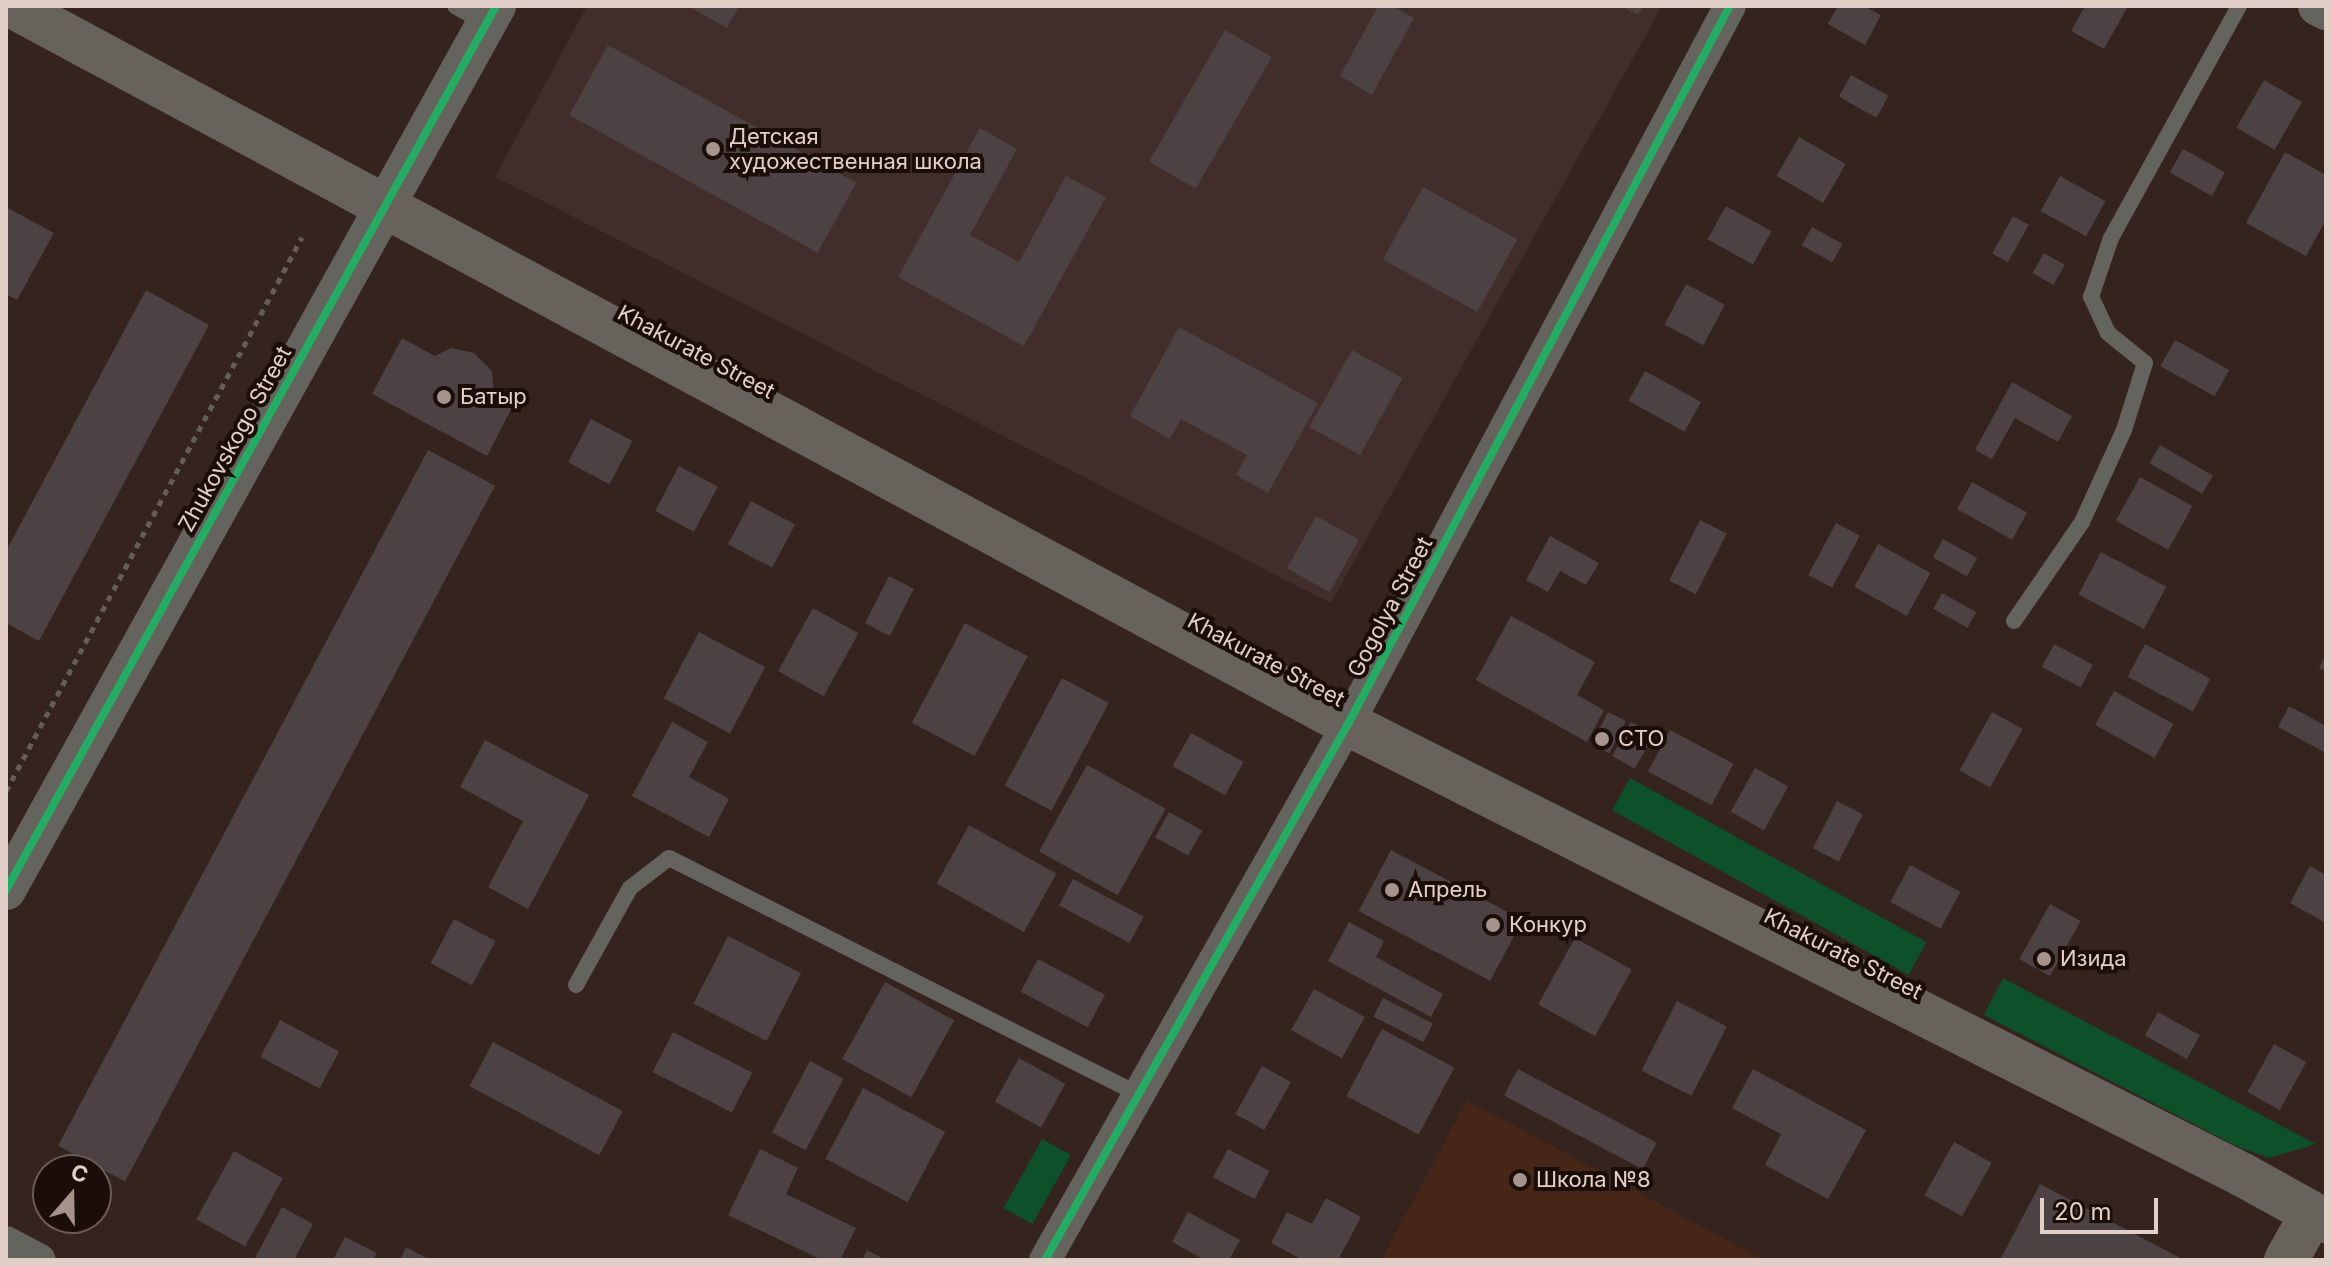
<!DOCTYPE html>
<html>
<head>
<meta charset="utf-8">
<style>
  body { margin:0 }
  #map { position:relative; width:2332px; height:1266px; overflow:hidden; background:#34241d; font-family:Inter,sans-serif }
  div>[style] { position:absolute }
  .commercial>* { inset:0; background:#412d29 }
  .built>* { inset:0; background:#462617 }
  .green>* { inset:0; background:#0e5029; transform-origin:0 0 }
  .building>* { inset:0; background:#4c4243; transform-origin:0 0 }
  .path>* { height:5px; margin-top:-2.5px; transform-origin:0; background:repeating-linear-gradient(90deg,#645e58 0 6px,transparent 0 12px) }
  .service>* { height:16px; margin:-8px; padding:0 8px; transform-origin:8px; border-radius:8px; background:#64635e }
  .minor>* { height:32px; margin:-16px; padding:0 16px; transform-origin:16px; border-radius:16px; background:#64635e }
  .tertiary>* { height:40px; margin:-20px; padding:0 20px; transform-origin:20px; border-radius:20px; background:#64635e }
  .primary>* { height:44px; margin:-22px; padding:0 22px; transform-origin:22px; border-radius:22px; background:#67625b }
  .cycleway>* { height:8px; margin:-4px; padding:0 4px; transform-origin:4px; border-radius:4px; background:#26ab63 }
  .dots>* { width:22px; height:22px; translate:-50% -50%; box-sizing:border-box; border:4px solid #1b0e09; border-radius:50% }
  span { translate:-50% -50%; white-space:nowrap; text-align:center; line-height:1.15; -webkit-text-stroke:8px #1b0e09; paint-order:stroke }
  .poi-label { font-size:22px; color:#e2cfc7 }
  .left { translate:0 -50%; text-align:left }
  .street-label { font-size:22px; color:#e2cfc7 }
  .frame { position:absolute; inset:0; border:8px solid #e2cfc7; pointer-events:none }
  .north { position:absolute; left:32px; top:1154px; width:80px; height:80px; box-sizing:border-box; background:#1b0e09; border:2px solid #6b5b55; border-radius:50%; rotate:20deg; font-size:22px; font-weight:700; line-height:32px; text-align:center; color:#e2cfc7 }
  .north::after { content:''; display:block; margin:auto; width:28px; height:36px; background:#a5938c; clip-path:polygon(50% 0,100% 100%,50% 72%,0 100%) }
  .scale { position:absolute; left:2040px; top:1198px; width:118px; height:36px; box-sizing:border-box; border:4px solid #e2cfc7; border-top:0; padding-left:10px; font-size:24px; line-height:28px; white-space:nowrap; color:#e2cfc7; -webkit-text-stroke:6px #1b0e09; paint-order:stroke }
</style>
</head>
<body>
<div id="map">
  <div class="commercial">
    <i style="clip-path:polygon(587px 6px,1662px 6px,1331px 603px,495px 177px)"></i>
  </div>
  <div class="built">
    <i style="clip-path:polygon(1467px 1100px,1764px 1260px,1381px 1260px)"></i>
  </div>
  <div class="green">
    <i style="left:1630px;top:778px;width:339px;height:37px;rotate:29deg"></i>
    <i style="clip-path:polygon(2003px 978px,2316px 1144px,2269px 1158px,2236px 1146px,1984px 1015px)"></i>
    <i style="left:1042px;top:1139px;width:33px;height:79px;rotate:29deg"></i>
  </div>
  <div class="building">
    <i style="clip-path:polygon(688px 6px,739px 6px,727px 28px)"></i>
    <i style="clip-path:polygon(1378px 6px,1392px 6px,1414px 18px,1372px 95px,1340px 76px)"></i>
    <i style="clip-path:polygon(1621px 6px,1643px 6px,1638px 15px)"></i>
    <i style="clip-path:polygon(1838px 6px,1864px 6px,1881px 15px,1865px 45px,1828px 24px)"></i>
    <i style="clip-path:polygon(2085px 6px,2128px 6px,2104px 49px,2071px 31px)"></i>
    <i style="left:1225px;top:30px;width:54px;height:152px;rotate:30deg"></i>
    <i style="left:608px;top:45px;width:284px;height:80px;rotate:29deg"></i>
    <i style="left:1851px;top:75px;width:43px;height:25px;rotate:29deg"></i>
    <i style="left:2264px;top:80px;width:44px;height:55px;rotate:30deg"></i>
    <i style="clip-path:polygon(980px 128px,1017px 149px,970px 235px,1019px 262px,1066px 176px,1106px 197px,1024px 346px,898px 277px)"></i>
    <i style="left:1799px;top:137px;width:54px;height:45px;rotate:30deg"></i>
    <i style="left:2183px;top:149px;width:48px;height:27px;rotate:29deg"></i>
    <i style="clip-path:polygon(2285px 152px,2326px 175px,2326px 220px,2306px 256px,2246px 223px)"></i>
    <i style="left:2060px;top:176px;width:52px;height:40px;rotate:29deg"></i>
    <i style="left:1423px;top:187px;width:108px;height:83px;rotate:29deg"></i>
    <i style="left:1726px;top:206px;width:52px;height:38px;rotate:29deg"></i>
    <i style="clip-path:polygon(6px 207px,54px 233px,17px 300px,6px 294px)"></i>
    <i style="left:2013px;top:216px;width:18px;height:43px;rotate:29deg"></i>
    <i style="left:1812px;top:227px;width:35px;height:21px;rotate:29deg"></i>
    <i style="left:2044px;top:253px;width:24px;height:23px;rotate:30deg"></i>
    <i style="left:1686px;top:284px;width:44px;height:46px;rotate:28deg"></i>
    <i style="clip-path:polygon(146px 290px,209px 325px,39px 641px,6px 623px,6px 551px)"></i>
    <i style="clip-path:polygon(1179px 327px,1318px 403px,1268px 493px,1236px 475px,1247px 455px,1181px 419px,1170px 439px,1130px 416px)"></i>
    <i style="clip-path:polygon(402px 338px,435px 356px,451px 348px,474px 353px,492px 371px,493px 387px,516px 400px,487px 456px,372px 394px)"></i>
    <i style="left:2175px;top:340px;width:62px;height:30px;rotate:29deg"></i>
    <i style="left:1352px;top:350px;width:58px;height:88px;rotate:29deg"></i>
    <i style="left:1645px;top:371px;width:64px;height:34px;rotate:29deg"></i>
    <i style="clip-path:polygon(2012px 382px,2072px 416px,2058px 442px,2015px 418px,1992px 459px,1975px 450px)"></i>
    <i style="left:591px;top:419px;width:47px;height:49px;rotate:28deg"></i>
    <i style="left:2160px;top:445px;width:61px;height:21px;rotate:30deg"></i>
    <i style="left:428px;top:450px;width:76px;height:788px;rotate:28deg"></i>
    <i style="left:679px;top:466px;width:44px;height:51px;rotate:28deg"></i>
    <i style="left:2140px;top:477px;width:60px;height:50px;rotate:29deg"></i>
    <i style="left:1972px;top:482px;width:63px;height:31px;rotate:29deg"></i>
    <i style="left:751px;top:501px;width:50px;height:49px;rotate:28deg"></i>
    <i style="left:1316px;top:516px;width:49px;height:60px;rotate:29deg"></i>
    <i style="left:1700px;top:520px;width:30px;height:68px;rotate:27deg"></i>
    <i style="left:1836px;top:523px;width:27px;height:59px;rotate:28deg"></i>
    <i style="clip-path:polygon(1550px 536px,1599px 563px,1586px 585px,1560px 571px,1548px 592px,1526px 580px)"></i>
    <i style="left:1943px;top:539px;width:39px;height:21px;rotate:29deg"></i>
    <i style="left:1878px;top:544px;width:60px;height:49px;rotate:29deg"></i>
    <i style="left:2101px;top:552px;width:74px;height:48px;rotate:28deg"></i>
    <i style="left:889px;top:576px;width:28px;height:53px;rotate:27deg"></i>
    <i style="left:1942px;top:593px;width:39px;height:18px;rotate:29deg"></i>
    <i style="left:813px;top:608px;width:52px;height:72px;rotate:29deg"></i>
    <i style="clip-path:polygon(1511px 616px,1595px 662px,1577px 695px,1604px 710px,1587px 742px,1476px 680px)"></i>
    <i style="left:965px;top:623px;width:71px;height:113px;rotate:28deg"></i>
    <i style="left:699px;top:632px;width:75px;height:75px;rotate:28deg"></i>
    <i style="left:2054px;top:644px;width:44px;height:26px;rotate:28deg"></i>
    <i style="left:2145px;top:644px;width:74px;height:37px;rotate:28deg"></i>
    <i style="clip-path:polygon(2326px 654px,2326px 672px,2319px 668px)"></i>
    <i style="left:1062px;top:678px;width:53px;height:122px;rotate:28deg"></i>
    <i style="left:2114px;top:691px;width:68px;height:39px;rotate:29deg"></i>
    <i style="clip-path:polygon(2289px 706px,2326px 726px,2324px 752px,2278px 727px)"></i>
    <i style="left:1608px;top:712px;width:20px;height:36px;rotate:27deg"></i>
    <i style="left:1992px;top:712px;width:35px;height:67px;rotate:29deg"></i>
    <i style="clip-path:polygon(672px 722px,708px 742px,689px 777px,729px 799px,709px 837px,632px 796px)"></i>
    <i style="left:1631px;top:722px;width:26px;height:39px;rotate:29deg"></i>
    <i style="left:1670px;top:730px;width:72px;height:47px;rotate:28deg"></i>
    <i style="left:1191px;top:733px;width:60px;height:38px;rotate:29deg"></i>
    <i style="clip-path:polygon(485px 740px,589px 795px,528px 909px,488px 887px,523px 821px,460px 787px)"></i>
    <i style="left:1087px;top:765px;width:90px;height:99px;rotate:29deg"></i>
    <i style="left:1755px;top:768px;width:38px;height:50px;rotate:29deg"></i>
    <i style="left:1837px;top:801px;width:29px;height:53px;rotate:27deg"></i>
    <i style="left:1169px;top:812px;width:38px;height:29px;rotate:29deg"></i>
    <i style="left:969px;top:825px;width:100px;height:67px;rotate:29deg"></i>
    <i style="left:1391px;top:850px;width:149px;height:69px;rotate:28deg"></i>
    <i style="left:1910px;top:865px;width:57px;height:42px;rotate:28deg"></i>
    <i style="clip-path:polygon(2310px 866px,2326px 875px,2326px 923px,2290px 903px)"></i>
    <i style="left:1073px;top:879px;width:80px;height:30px;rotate:28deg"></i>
    <i style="left:2050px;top:904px;width:35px;height:63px;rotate:29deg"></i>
    <i style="left:454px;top:919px;width:47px;height:50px;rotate:28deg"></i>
    <i style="clip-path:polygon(1349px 922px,1384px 941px,1376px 957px,1443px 994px,1431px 1017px,1328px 961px)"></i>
    <i style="left:728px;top:936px;width:82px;height:76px;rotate:27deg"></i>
    <i style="left:1575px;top:938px;width:65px;height:76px;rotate:29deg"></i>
    <i style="left:1038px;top:959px;width:76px;height:37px;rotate:28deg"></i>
    <i style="left:885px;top:982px;width:79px;height:88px;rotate:29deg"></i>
    <i style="left:1314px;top:989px;width:58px;height:47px;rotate:29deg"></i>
    <i style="left:1383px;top:998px;width:56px;height:21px;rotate:27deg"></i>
    <i style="left:1677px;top:1001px;width:56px;height:78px;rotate:27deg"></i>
    <i style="left:2158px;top:1012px;width:48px;height:27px;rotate:29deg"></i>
    <i style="left:280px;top:1020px;width:67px;height:42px;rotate:28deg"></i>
    <i style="left:1382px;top:1029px;width:82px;height:76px;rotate:28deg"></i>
    <i style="left:673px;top:1032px;width:89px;height:45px;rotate:27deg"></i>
    <i style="left:493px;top:1042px;width:147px;height:50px;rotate:28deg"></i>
    <i style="left:2274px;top:1044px;width:37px;height:55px;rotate:29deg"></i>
    <i style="left:1019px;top:1058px;width:53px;height:50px;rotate:29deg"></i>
    <i style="left:810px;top:1061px;width:38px;height:81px;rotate:28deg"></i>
    <i style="left:1262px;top:1066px;width:33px;height:55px;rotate:29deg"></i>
    <i style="left:1518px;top:1069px;width:157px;height:30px;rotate:28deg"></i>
    <i style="clip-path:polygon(1753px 1069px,1866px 1130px,1828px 1199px,1765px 1165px,1781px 1134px,1732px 1108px)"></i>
    <i style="left:863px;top:1088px;width:93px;height:80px;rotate:28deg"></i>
    <i style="left:1954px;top:1142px;width:43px;height:61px;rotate:29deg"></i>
    <i style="clip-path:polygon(760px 1149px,798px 1168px,786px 1194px,856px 1228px,840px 1260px,822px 1260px,728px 1215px)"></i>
    <i style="left:1228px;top:1149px;width:47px;height:32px;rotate:28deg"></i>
    <i style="left:234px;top:1151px;width:56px;height:78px;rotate:29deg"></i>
    <i style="clip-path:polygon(2040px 1184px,2184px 1260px,2000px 1260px)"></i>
    <i style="clip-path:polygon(1326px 1198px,1361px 1217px,1338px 1260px,1303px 1260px,1271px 1243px,1287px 1212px,1312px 1224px)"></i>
    <i style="clip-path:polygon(282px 1207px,313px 1224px,294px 1260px,254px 1260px)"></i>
    <i style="clip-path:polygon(1188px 1212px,1240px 1240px,1229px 1260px,1205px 1260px,1172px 1242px)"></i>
    <i style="clip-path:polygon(345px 1237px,377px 1253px,373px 1260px,333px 1260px)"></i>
    <i style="clip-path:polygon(406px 1247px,430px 1260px,400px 1260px)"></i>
    <i style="clip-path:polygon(867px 1250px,886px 1260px,862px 1260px)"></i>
  </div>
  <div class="path">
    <i style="left:6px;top:791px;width:628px;rotate:-61.88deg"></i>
  </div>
  <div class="service">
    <i style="left:455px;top:6px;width:34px;rotate:30deg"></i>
    <i style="left:2014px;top:621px;width:120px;rotate:-55.5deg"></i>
    <i style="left:2082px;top:522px;width:101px;rotate:-65.5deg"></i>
    <i style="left:2124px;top:430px;width:70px;rotate:-72.6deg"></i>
    <i style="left:2145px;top:363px;width:48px;rotate:-141deg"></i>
    <i style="left:2108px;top:333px;width:40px;rotate:-115deg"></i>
    <i style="left:2091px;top:297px;width:62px;rotate:-71.3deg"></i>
    <i style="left:2111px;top:238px;width:265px;rotate:-61.1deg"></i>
    <i style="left:576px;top:985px;width:111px;rotate:-60.9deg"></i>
    <i style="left:630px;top:888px;width:49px;rotate:-37.6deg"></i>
    <i style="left:669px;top:858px;width:525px;rotate:26.71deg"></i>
  </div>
  <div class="minor">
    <i style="left:6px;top:1242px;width:38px;rotate:28deg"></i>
    <i style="left:1045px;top:1260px;width:616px;rotate:-60.52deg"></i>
    <i style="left:1348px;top:724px;width:813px;rotate:-61.99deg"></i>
  </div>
  <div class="tertiary">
    <i style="left:2318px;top:6px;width:9px;rotate:27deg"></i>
    <i style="left:6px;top:890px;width:1011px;rotate:-61deg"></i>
  </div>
  <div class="primary">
    <i style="left:12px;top:6px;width:1517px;rotate:28.25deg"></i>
    <i style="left:1348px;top:724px;width:1002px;rotate:26.74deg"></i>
    <i style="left:2243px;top:1175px;width:95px;rotate:29deg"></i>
    <i style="left:2286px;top:1260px;width:53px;rotate:-60.5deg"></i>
  </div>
  <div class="cycleway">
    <i style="left:6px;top:890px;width:1011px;rotate:-61deg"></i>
    <i style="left:1045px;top:1260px;width:616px;rotate:-60.52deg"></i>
    <i style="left:1348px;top:724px;width:813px;rotate:-61.99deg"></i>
  </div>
  <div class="dots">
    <i style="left:713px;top:149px;background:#a5938c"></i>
    <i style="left:444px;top:397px;background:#a5938c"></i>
    <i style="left:1602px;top:739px;background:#a5938c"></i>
    <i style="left:1392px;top:890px;background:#a5938c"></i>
    <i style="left:1493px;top:925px;background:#a5938c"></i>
    <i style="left:2044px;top:959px;background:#a5938c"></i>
    <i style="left:1520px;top:1180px;background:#a5938c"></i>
  </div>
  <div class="poi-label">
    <span class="left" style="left:729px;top:149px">Детская<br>художественная школа</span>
    <span class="left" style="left:460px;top:397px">Батыр</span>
    <span class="left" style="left:1618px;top:739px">СТО</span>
    <span class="left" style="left:1408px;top:890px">Апрель</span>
    <span class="left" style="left:1509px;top:925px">Конкур</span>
    <span class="left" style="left:2060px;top:959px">Изида</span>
    <span class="left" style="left:1536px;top:1180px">Школа №8</span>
  </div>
  <div class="street-label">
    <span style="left:696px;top:352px;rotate:28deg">Khakurate Street</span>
    <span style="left:235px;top:439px;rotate:-61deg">Zhukovskogo Street</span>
    <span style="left:1390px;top:607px;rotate:-62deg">Gogolya Street</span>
    <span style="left:1266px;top:660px;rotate:28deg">Khakurate Street</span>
    <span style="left:1843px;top:954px;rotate:27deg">Khakurate Street</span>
  </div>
  <div class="frame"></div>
  <div class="north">С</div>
  <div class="scale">20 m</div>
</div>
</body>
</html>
